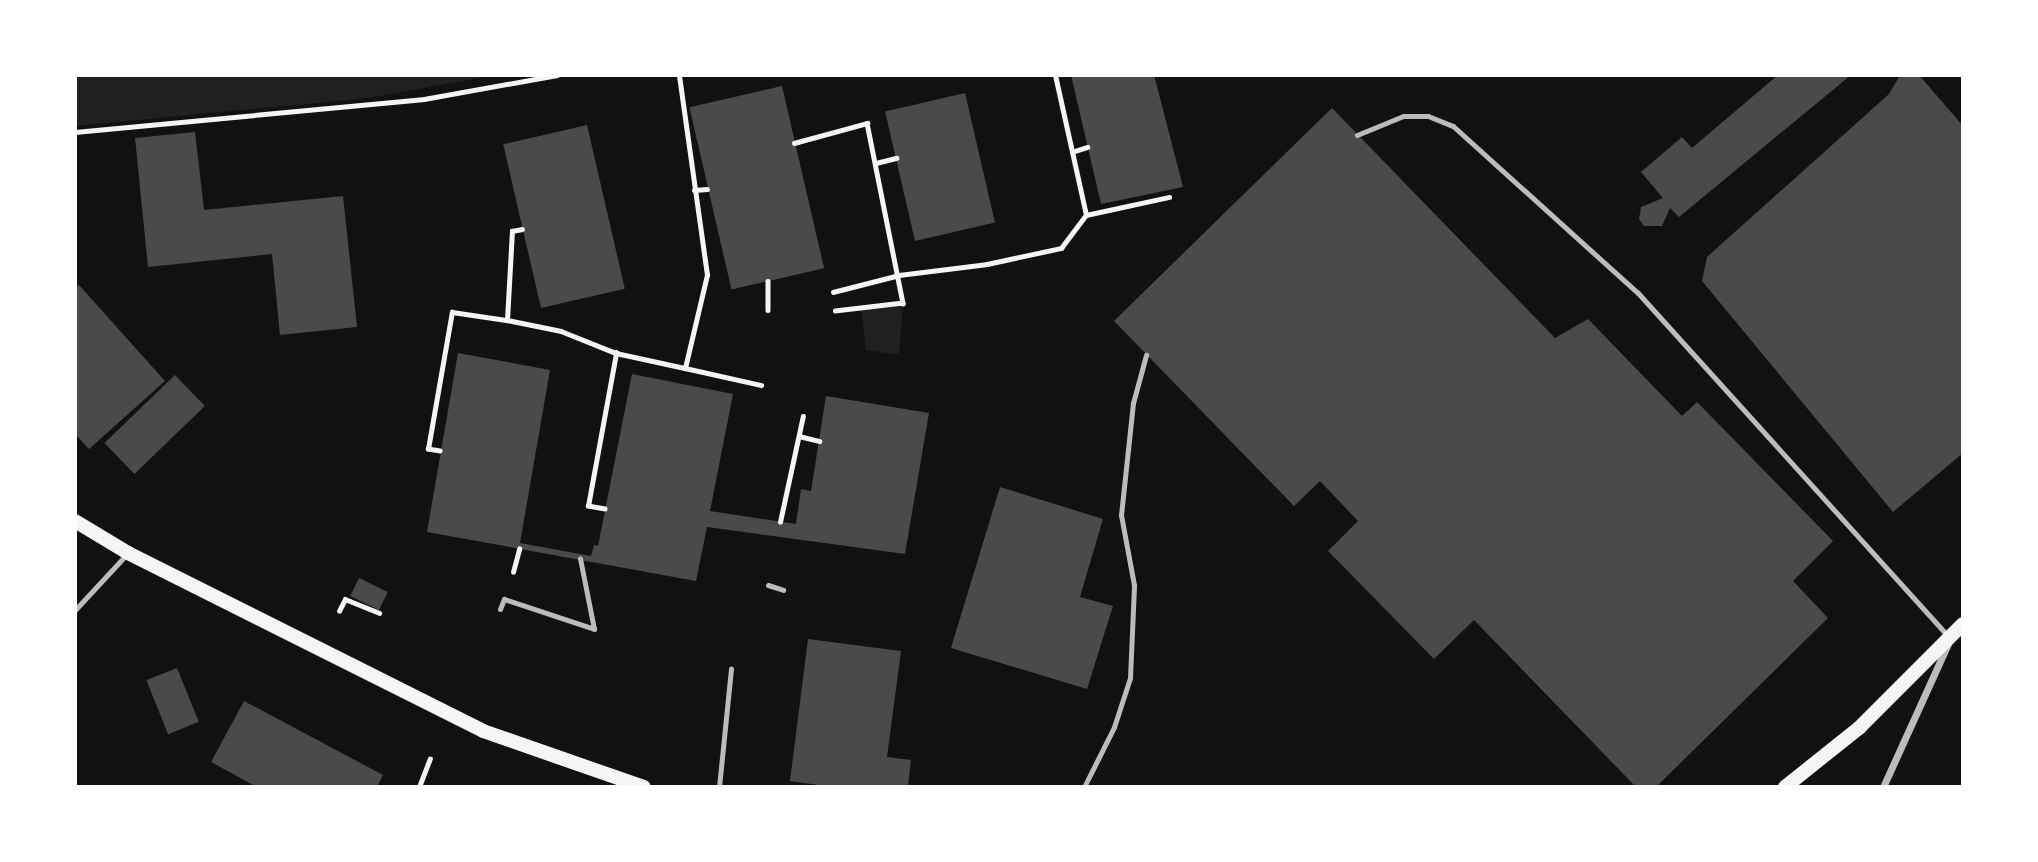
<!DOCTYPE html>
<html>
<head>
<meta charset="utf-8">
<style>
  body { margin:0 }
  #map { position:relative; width:2038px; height:862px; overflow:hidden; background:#111; font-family:"Zilla Slab",serif }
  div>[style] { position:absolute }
  .green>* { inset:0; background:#202020 }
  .building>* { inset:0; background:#4a4a4a; transform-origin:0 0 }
  .path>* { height:4.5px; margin:-2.25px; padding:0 2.25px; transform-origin:2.25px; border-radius:2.25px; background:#f5f5f5 }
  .service>* { height:5px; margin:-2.5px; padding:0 2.5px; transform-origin:2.5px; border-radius:2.5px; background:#bcbcbc }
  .minor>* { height:7px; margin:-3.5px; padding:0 3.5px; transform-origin:3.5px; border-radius:3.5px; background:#bcbcbc }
  .secondary>* { height:14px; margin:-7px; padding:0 7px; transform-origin:7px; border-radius:7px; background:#f5f5f5 }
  span { translate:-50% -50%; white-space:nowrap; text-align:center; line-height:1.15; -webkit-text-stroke:5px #fff; paint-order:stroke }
  .frame { position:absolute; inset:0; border:77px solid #fff; pointer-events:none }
</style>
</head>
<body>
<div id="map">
  <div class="green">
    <i style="clip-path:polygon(75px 75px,496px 75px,368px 98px,75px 126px)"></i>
    <i style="clip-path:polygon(903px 303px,899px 355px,866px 350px,861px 307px)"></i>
  </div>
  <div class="building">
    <i style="clip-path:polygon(1071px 75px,1154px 75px,1183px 187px,1101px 204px)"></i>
    <i style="clip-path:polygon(1778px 75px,1851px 75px,1679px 217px,1670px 208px,1662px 226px,1644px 226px,1639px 219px,1641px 207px,1663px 198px,1641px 172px,1682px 137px,1692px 148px)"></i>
    <i style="clip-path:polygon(1919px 75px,1963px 126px,1963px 453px,1893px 512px,1702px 281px,1707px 257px,1889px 94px,1899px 77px)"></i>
    <i style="left:782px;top:86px;width:187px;height:95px;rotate:77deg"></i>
    <i style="left:965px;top:93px;width:133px;height:82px;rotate:77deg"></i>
    <i style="clip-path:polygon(1332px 108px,1555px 338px,1588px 319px,1682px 416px,1697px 402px,1833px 541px,1793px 581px,1828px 618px,1656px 787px,1636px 787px,1474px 620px,1434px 659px,1328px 551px,1358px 521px,1320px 481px,1294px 506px,1114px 321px)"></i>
    <i style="left:587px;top:125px;width:168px;height:86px;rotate:77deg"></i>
    <i style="clip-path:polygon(195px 132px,204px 210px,343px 196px,357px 327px,280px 335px,272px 254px,148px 267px,135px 138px)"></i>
    <i style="clip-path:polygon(79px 285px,165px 381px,89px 449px,75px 434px,75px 288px)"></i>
    <i style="clip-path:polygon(458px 353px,550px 370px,520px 543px,591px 556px,594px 545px,598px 546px,632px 374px,733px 394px,710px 511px,796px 524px,801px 489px,811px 491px,826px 396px,929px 413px,905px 554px,707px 527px,696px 581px,427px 532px)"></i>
    <i style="left:175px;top:375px;width:43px;height:98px;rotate:46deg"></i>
    <i style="clip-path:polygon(1000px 487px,1103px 519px,1080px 597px,1113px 606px,1087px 689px,951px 648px)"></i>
    <i style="left:359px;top:578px;width:32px;height:20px;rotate:26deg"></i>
    <i style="clip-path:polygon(808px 639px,901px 651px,887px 757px,911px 760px,908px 787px,833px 787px,790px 781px)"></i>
    <i style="left:177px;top:668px;width:58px;height:33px;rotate:68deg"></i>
    <i style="clip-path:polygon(244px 701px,383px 775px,377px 787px,257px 787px,211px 762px)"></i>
  </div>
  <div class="path">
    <i style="left:75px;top:132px;width:351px;rotate:-5.4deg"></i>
    <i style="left:424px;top:99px;width:135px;rotate:-10.2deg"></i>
    <i style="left:794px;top:143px;width:76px;rotate:-15.3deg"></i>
    <i style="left:867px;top:123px;width:184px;rotate:78.7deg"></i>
    <i style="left:903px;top:303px;width:68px;rotate:173.3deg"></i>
    <i style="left:1072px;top:152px;width:16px;rotate:-18deg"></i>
    <i style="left:876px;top:163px;width:21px;rotate:-14deg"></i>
    <i style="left:694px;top:190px;width:13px;rotate:-4deg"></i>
    <i style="left:1086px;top:215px;width:85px;rotate:-12.2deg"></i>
    <i style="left:768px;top:281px;width:29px;rotate:90deg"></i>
    <i style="left:833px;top:292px;width:68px;rotate:-14.4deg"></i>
    <i style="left:899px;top:275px;width:89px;rotate:-7.1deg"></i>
    <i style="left:987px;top:264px;width:76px;rotate:-12.2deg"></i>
    <i style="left:1061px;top:248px;width:41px;rotate:-52.9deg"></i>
    <i style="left:1086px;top:215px;width:143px;rotate:-102.5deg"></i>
    <i style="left:507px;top:320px;width:55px;rotate:11.5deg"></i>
    <i style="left:561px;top:331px;width:59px;rotate:21.8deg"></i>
    <i style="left:685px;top:368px;width:78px;rotate:12.6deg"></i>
    <i style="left:799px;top:436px;width:21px;rotate:14deg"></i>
    <i style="left:440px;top:451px;width:12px;rotate:-171deg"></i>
    <i style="left:428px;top:449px;width:139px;rotate:-80.1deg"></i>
    <i style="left:452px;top:312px;width:56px;rotate:8.3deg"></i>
    <i style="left:507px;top:320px;width:89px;rotate:-86.8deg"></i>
    <i style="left:512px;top:231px;width:10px;rotate:-11deg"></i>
    <i style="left:605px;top:509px;width:17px;rotate:-170deg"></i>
    <i style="left:588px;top:506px;width:156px;rotate:-79.6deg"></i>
    <i style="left:616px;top:353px;width:71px;rotate:12.3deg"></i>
    <i style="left:685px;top:368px;width:96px;rotate:-76.7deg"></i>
    <i style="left:707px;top:275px;width:202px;rotate:-98deg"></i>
    <i style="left:780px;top:522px;width:108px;rotate:-77.8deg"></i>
    <i style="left:513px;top:572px;width:24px;rotate:-75deg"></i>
    <i style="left:339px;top:611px;width:13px;rotate:-63deg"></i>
    <i style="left:345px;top:599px;width:37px;rotate:22deg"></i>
    <i style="left:419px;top:787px;width:30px;rotate:-69deg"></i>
  </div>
  <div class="service">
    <i style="left:1357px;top:135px;width:50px;rotate:-22.4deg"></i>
    <i style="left:1403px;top:116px;width:25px"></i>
    <i style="left:1428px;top:116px;width:27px;rotate:22deg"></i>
    <i style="left:1453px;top:126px;width:249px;rotate:42.1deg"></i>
    <i style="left:1638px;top:293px;width:464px;rotate:47.9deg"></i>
    <i style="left:768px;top:585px;width:16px;rotate:18deg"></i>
    <i style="left:500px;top:609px;width:11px;rotate:-68deg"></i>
    <i style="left:504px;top:599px;width:95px;rotate:18.4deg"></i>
    <i style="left:594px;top:629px;width:72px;rotate:-101.2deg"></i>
    <i style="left:75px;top:610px;width:75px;rotate:-47.2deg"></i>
    <i style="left:719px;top:787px;width:119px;rotate:-84.2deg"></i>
    <i style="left:1084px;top:787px;width:67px;rotate:-63.4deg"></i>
    <i style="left:1114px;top:727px;width:52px;rotate:-71.9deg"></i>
    <i style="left:1130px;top:678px;width:93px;rotate:-87.5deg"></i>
    <i style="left:1134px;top:585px;width:71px;rotate:-100.5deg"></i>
    <i style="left:1121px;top:515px;width:113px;rotate:-83.9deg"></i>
    <i style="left:1133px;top:403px;width:50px;rotate:-74.8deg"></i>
  </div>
  <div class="minor">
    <i style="left:1883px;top:787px;width:157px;rotate:-65.6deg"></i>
  </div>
  <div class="secondary">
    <i style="left:75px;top:521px;width:62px;rotate:31.1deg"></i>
    <i style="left:128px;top:553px;width:397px;rotate:26.6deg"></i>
    <i style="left:483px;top:731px;width:170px;rotate:19.2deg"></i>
    <i style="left:1785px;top:787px;width:95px;rotate:-38.6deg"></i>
    <i style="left:1859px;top:728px;width:147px;rotate:-45deg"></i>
  </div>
  <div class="frame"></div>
</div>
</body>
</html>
